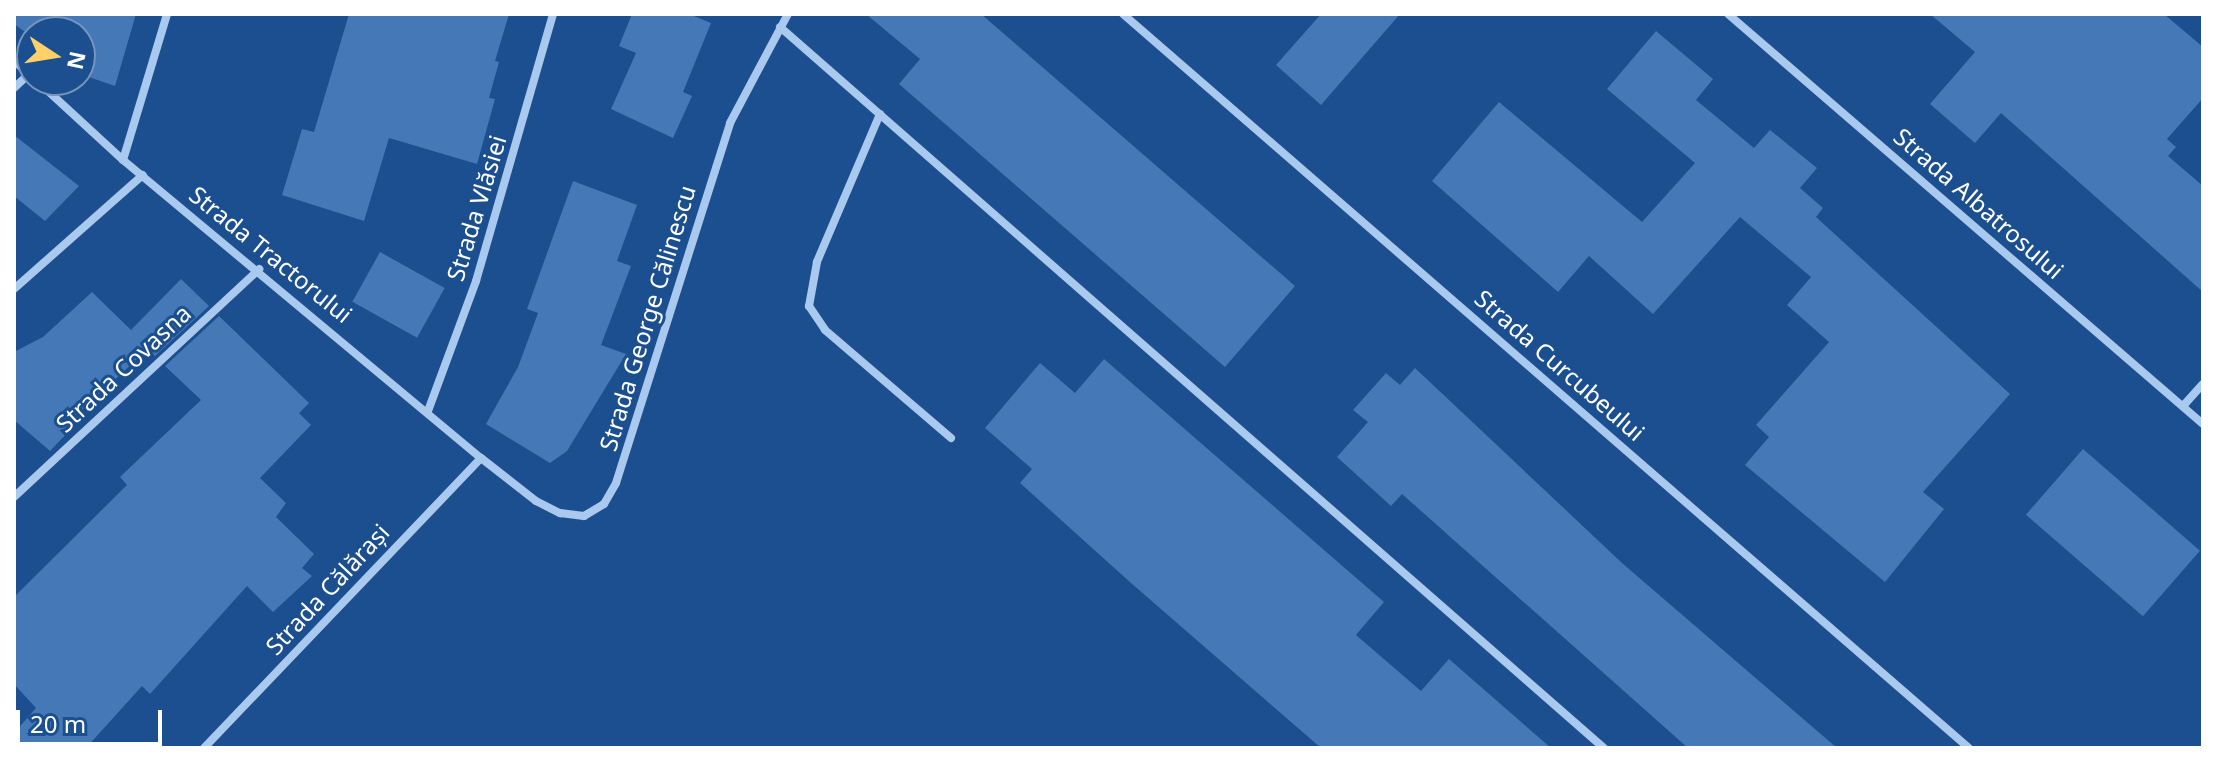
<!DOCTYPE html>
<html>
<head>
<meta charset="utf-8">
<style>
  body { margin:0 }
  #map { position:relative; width:2217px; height:762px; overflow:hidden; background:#1b4f8f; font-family:"Noto Sans",sans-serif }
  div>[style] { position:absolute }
  .building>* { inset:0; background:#4478b7; transform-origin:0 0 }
  .minor>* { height:8px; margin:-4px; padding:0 4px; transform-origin:4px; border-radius:4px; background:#a9c9ee }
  span { translate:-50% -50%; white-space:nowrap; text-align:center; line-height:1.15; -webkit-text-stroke:6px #1b4f8f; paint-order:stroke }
  .street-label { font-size:24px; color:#fff }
  .frame { position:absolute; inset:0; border:16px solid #fff; pointer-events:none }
  .north { position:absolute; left:16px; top:16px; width:80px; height:80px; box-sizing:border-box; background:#1b4f8f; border:2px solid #7695bc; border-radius:50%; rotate:102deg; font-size:22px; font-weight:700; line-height:32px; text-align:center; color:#fff }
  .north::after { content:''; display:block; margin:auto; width:28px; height:36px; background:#ffd166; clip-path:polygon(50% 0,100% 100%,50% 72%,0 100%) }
  .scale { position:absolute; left:16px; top:710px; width:146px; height:36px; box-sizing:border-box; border:4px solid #fff; border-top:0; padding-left:10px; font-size:24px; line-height:28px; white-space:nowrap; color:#fff; -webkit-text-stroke:6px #1b4f8f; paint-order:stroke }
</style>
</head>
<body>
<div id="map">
  <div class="building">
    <i style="clip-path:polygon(14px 14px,136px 14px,115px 86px,80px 74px,80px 32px,32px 32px,32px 37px,14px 24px)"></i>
    <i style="clip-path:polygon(349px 14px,509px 14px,495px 61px,499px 62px,489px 98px,495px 99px,477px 164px,389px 138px,364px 221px,282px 195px,302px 129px,314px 132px)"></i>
    <i style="clip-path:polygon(632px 14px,689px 14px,711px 23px,683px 92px,692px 96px,673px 138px,611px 109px,636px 53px,619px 46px)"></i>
    <i style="clip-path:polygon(866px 14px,981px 14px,1295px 286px,1225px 367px,899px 84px,920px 59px)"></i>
    <i style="clip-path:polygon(1321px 14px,1400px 14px,1321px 105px,1276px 65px)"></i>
    <i style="clip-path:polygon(1930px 14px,2164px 14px,2203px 47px,2203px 98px,2167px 139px,2176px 147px,2168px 156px,2203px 186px,2203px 292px,2001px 113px,1975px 143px,1930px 104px,1975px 52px)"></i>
    <i style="clip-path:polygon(1656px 31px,1713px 79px,1696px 100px,1754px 148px,1770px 130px,1817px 168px,1800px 188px,1823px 208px,1816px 217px,2010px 394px,1923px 492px,1944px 509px,1885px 582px,1745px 465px,1769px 437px,1756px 425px,1829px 342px,1787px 305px,1811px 277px,1740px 217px,1653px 314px,1589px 256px,1558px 292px,1432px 181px,1499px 102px,1642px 222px,1695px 163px,1607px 89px)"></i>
    <i style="clip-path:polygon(14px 135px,79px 186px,45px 221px,14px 196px)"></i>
    <i style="clip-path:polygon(573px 181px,637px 205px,617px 261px,631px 266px,601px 345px,626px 354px,567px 451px,550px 463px,486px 424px,518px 367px,538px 313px,527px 309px)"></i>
    <i style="left:380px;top:252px;width:74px;height:57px;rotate:29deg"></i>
    <i style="clip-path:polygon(181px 279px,209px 306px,155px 356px,148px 349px,71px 420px,76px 424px,50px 451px,14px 420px,14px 352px,43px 337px,92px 292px,131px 330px)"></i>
    <i style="clip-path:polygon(219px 316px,309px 403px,299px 413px,311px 425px,260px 478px,286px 503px,276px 517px,314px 554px,302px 568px,312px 576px,273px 612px,247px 586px,150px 694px,142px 686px,86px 748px,14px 748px,14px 733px,36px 708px,14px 684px,14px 597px,127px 485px,120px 477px,201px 400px,165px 366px)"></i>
    <i style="clip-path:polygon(1104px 359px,1384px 602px,1356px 635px,1421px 691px,1449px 659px,1551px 748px,1321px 748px,1131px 583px,1020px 483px,1032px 469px,985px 428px,1040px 363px,1075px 393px)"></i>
    <i style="clip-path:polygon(1415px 368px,1622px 563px,1837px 748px,1688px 748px,1402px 494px,1391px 506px,1337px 457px,1368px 422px,1353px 410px,1386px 373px,1400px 385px)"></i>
    <i style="left:2083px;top:449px;width:155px;height:87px;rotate:41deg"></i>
  </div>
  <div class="minor">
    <i style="left:1123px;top:14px;width:1120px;rotate:40.95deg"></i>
    <i style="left:1728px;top:14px;width:627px;rotate:40.8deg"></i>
    <i style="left:780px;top:27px;width:1095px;rotate:41.19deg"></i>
    <i style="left:14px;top:61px;width:23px;rotate:40deg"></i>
    <i style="left:36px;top:80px;width:118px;rotate:42.6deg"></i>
    <i style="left:123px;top:160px;width:466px;rotate:39.8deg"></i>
    <i style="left:481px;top:458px;width:70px;rotate:38deg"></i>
    <i style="left:536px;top:501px;width:27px;rotate:27deg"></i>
    <i style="left:560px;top:513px;width:24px;rotate:7deg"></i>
    <i style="left:584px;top:516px;width:23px;rotate:-31deg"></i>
    <i style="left:604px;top:504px;width:24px;rotate:-60deg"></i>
    <i style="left:616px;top:483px;width:378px;rotate:-72.4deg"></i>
    <i style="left:730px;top:123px;width:123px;rotate:-62deg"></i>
    <i style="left:14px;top:88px;width:21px;rotate:-43deg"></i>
    <i style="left:880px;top:114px;width:161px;rotate:113.1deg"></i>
    <i style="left:817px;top:262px;width:45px;rotate:100.3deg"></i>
    <i style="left:809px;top:306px;width:29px;rotate:56deg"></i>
    <i style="left:825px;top:330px;width:166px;rotate:40.6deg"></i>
    <i style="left:123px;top:160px;width:152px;rotate:-73.2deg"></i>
    <i style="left:14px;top:289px;width:172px;rotate:-41.5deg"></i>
    <i style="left:2183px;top:406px;width:30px;rotate:-48deg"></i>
    <i style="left:428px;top:411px;width:139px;rotate:-69.7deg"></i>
    <i style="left:476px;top:281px;width:278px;rotate:-73.9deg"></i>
    <i style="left:14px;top:497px;width:335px;rotate:-42.9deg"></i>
    <i style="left:204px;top:748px;width:401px;rotate:-46.3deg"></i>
  </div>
  <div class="street-label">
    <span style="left:1979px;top:203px;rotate:41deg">Strada Albatrosului</span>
    <span style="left:476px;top:208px;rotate:-73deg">Strada Vlăsiei</span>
    <span style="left:271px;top:254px;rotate:39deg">Strada Tractorului</span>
    <span style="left:647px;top:318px;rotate:-73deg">Strada George Călinescu</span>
    <span style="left:1560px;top:365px;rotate:41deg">Strada Curcubeului</span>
    <span style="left:123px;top:368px;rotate:-43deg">Strada Covasna</span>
    <span style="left:327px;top:589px;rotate:-47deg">Strada Călărași</span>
  </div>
  <div class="frame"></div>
  <div class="north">N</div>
  <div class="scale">20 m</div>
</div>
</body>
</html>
